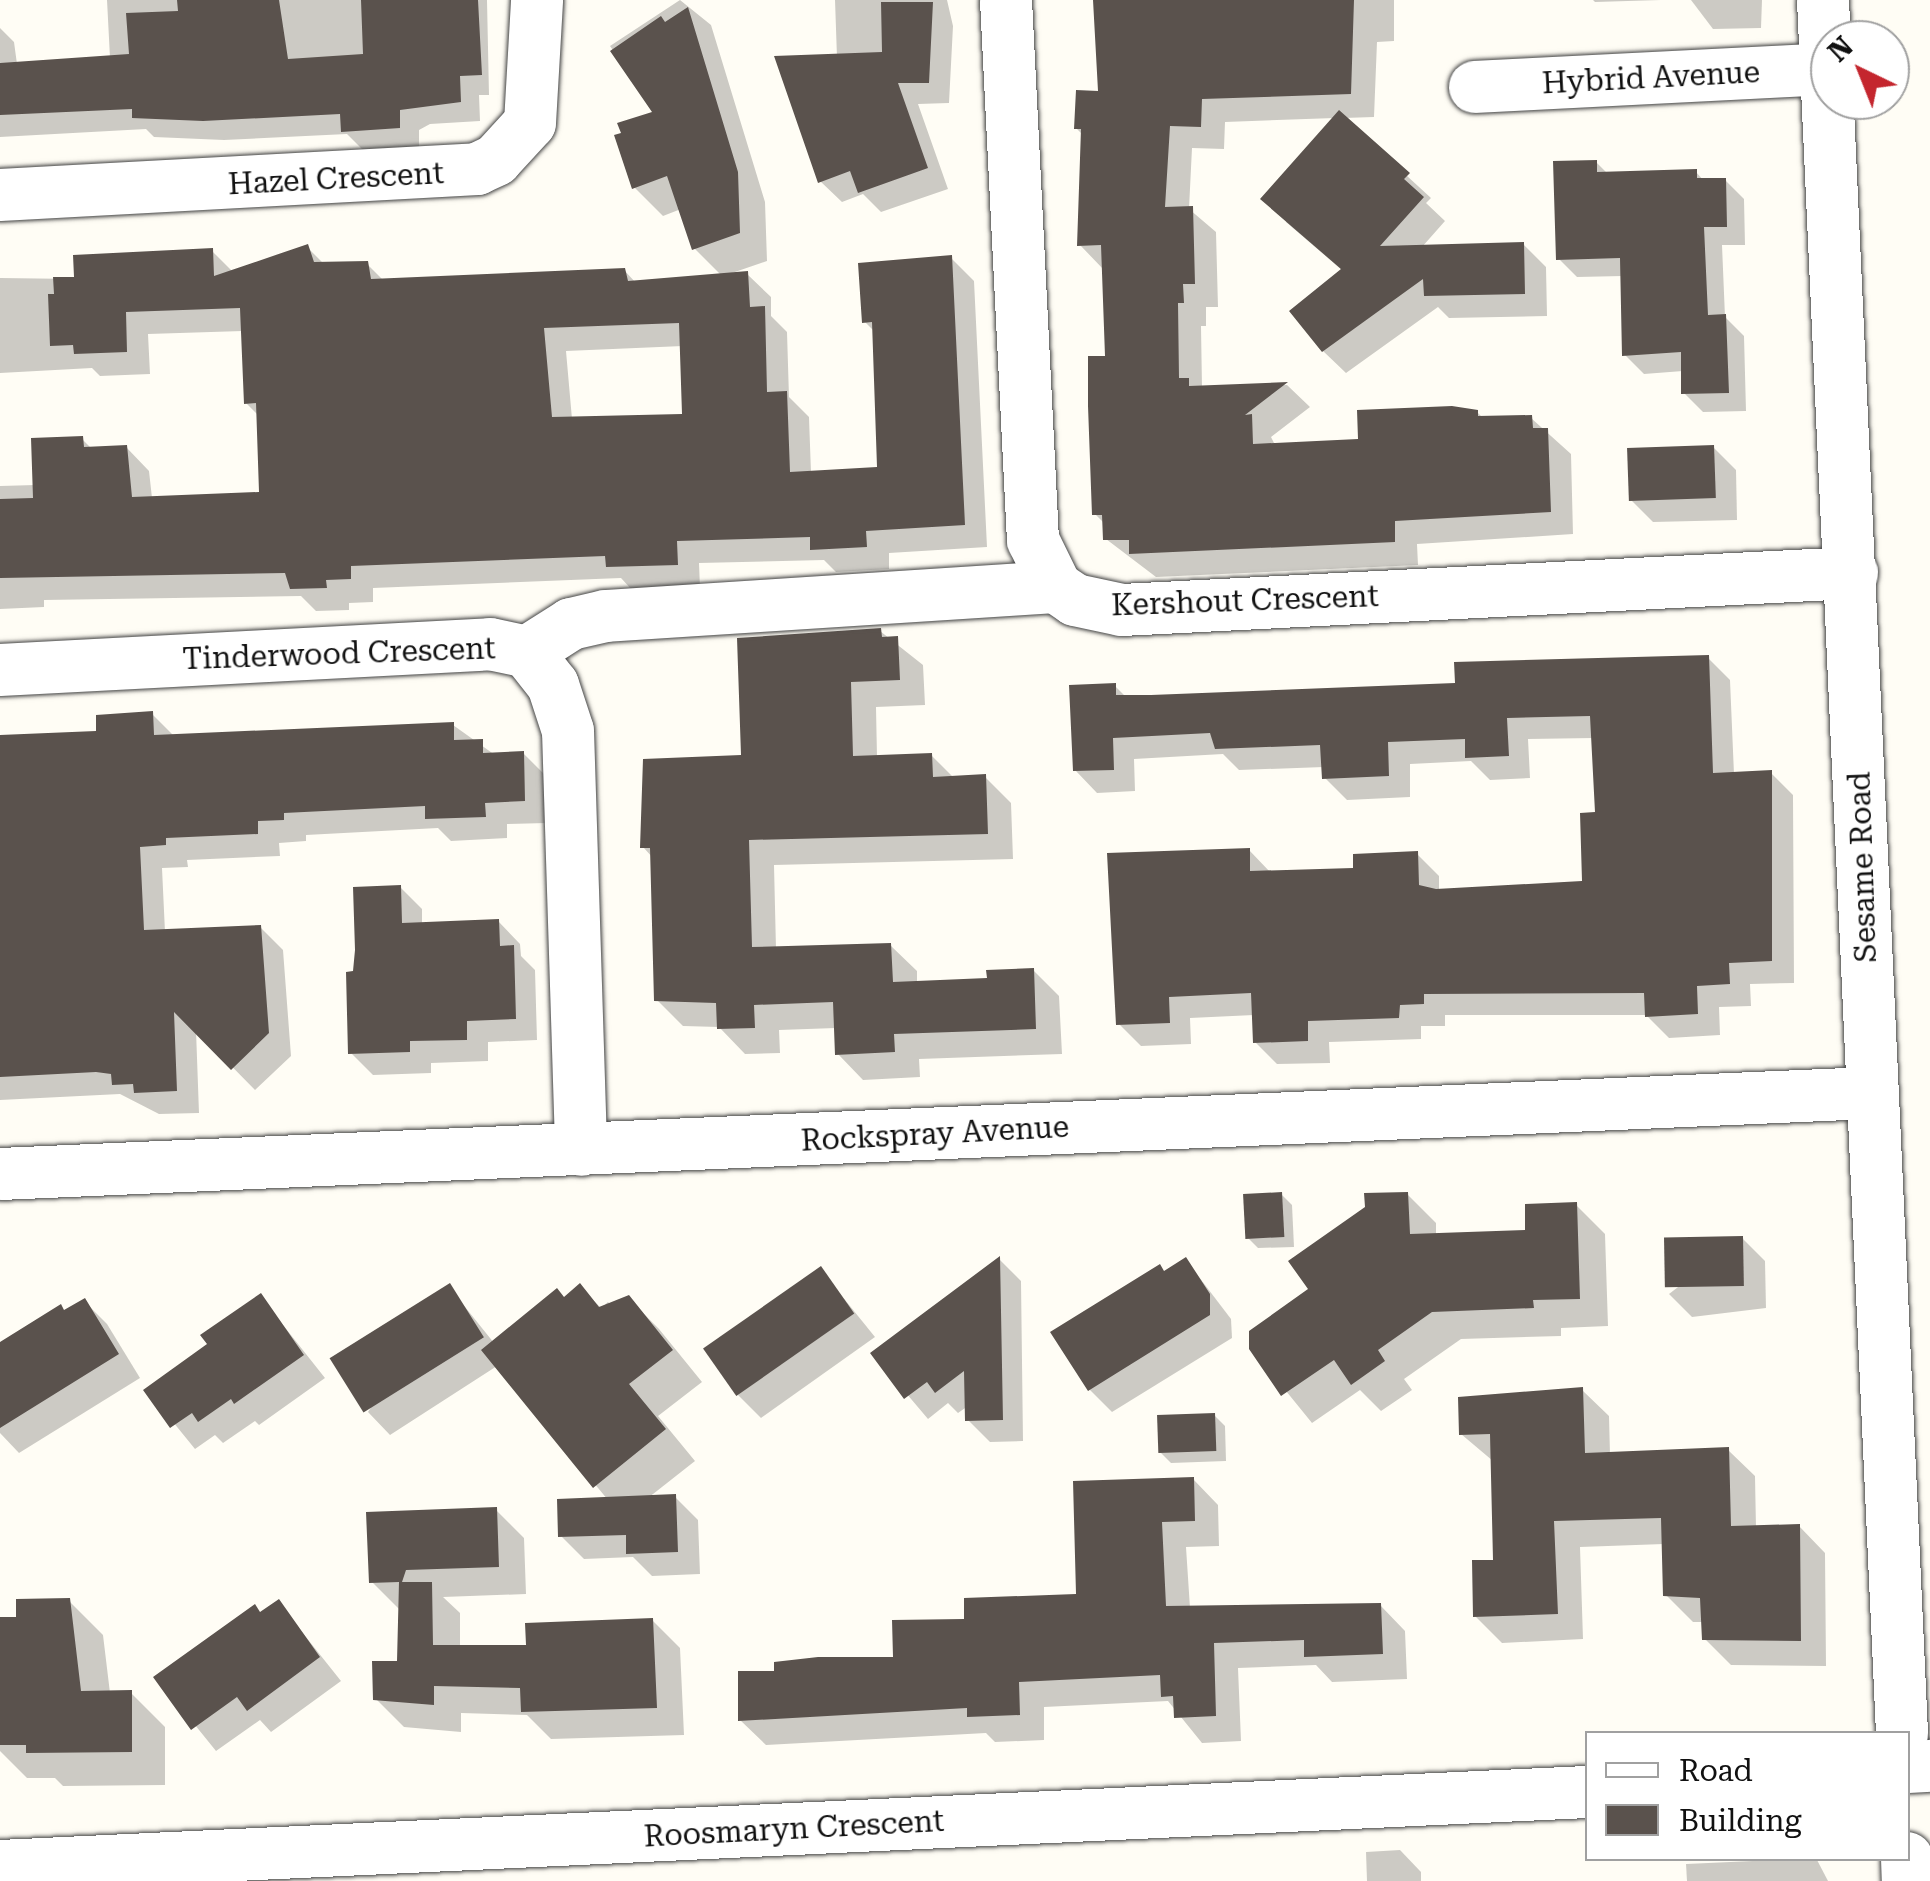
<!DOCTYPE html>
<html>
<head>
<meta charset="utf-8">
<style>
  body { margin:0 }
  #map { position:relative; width:1930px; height:1881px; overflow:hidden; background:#fffdf5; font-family:"Roboto Serif",serif }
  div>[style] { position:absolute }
  .shadow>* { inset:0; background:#0003 }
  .building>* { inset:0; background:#5a524d; transform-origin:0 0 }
  .roads { filter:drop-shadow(0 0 2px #444) drop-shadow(0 0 2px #444) }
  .minor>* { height:52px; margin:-26px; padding:0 26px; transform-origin:26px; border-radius:26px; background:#fff }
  span { translate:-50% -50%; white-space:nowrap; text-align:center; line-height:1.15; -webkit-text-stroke:10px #fff; paint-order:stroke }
  .street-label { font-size:30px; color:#111 }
  .legend { position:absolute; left:1585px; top:1731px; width:325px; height:130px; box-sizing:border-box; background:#fff; border:2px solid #a0a0a0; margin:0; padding:12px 18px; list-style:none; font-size:30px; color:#111 }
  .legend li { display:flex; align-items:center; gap:20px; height:50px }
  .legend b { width:50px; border:2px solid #a0a0a0 }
  .north { position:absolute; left:1810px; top:20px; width:100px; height:100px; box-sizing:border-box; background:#fff; border:2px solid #a0a0a0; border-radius:50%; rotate:317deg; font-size:28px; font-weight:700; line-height:40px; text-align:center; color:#111 }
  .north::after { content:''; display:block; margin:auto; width:35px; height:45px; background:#c4262e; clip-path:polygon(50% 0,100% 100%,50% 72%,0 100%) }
</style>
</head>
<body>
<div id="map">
  <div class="shadow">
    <i style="clip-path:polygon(107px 0,487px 0,489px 95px,479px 95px,480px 121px,430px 124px,419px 130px,419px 147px,364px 151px,347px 134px,224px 140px,154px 137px,146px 129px,0 137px,0 28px,14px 42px,17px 64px,110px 58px)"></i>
    <i style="clip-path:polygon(evenodd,680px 0,711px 25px,765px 202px,767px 261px,732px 273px,747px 274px,771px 297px,771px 316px,787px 332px,789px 397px,809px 417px,811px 473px,880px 469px,875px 332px,865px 322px,951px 258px,974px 281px,987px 547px,889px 553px,889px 569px,836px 572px,824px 560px,699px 563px,700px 588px,631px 589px,621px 578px,373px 588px,373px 602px,349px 603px,349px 610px,316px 611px,301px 596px,44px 600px,44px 607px,0 609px,0 486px,35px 485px,82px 439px,92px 449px,126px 447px,149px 471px,152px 498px,262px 494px,259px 416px,246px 403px,243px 331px,148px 334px,150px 374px,100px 376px,92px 368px,0 373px,0 278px,76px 279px,212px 251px,233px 272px,307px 247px,324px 264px,367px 264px,384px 281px,624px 270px,636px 283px,722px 276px,694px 248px,681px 209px,663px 216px,635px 188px,656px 113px,610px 46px,680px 0,683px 346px,685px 416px,572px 419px,566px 351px,683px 346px)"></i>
    <i style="clip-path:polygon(835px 0,947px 0,953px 26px,949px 103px,918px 104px,948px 189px,881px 212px,863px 194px,842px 202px,820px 181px,837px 58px)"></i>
    <i style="clip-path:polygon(1095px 0,1394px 0,1394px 41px,1377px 42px,1374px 117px,1344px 118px,1431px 198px,1426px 203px,1445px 221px,1422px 247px,1523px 244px,1546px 267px,1547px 316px,1449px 318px,1438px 307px,1346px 373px,1323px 351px,1343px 271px,1286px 222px,1335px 118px,1225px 122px,1224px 149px,1192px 148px,1189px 209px,1216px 232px,1218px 307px,1206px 307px,1206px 326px,1201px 326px,1202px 388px,1287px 385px,1310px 407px,1271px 437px,1275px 445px,1361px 442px,1477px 412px,1483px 418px,1531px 418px,1571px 454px,1573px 534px,1417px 544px,1418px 565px,1156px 577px,1106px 539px,1105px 524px,1095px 514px,1107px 358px,1104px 270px,1080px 245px,1083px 135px,1076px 128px,1101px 94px)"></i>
    <i style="clip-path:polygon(1593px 0,1661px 0,1595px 2px)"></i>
    <i style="clip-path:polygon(1691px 0,1762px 0,1761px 28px,1713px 29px)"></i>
    <i style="clip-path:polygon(1596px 162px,1608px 174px,1696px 172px,1704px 181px,1725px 180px,1744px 199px,1745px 245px,1722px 245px,1725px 317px,1744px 336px,1746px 411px,1703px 412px,1684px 393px,1683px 371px,1644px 374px,1625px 355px,1623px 276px,1577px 277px,1558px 258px)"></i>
    <i style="clip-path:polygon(1713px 447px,1736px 470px,1737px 520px,1653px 522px,1630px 499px)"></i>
    <i style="clip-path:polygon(880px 631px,923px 665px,925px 705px,876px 707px,877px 757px,931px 755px,954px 778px,985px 777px,1011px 803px,1013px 859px,774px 865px,776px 949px,890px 945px,917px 971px,917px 984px,990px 980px,1033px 970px,1059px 996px,1062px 1054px,919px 1059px,920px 1077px,863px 1080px,837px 1053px,836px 1028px,779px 1030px,780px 1053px,745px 1054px,719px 1027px,683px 1026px,657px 1000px,653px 858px,643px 847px)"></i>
    <i style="clip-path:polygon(1708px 658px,1730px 680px,1734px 774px,1771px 773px,1793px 795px,1794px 983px,1750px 984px,1751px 1006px,1719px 1007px,1720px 1035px,1669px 1038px,1646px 1015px,1445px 1015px,1445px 1026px,1421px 1026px,1421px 1039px,1329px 1042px,1330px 1063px,1277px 1064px,1255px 1042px,1254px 1015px,1190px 1018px,1191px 1044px,1141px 1046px,1119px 1024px,1249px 850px,1271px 873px,1356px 870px,1417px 854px,1439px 876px,1439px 891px,1584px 884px,1597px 814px,1594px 738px,1528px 739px,1530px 778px,1490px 780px,1471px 761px,1410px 764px,1410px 797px,1347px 800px,1325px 778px,1324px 767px,1239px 770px,1223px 754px,1134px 759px,1135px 791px,1097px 793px,1075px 770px,1115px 686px,1126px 697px,1458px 685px)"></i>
    <i style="clip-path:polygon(152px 714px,175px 737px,453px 725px,495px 755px,523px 753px,546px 776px,547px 823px,507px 824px,507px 838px,451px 841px,438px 828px,306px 835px,306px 841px,279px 843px,280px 856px,187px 860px,188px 867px,162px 868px,165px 932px,260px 927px,283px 950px,291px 1056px,255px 1090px,196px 1030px,199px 1113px,159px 1114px,120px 1094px,0 1100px,0 738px,99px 734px)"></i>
    <i style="clip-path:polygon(400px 887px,422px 909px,422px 925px,498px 921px,520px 944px,521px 956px,535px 970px,537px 1040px,488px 1042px,488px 1061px,431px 1063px,431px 1073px,373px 1075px,351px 1053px,356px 974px)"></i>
    <i style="clip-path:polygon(1281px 1194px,1292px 1205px,1294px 1247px,1258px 1248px,1247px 1237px)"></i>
    <i style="clip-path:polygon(1407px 1194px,1436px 1223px,1436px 1236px,1528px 1233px,1576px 1205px,1605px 1234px,1608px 1326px,1561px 1328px,1561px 1336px,1461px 1339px,1404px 1379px,1412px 1390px,1381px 1411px,1360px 1390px,1312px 1423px,1252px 1349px)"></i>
    <i style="clip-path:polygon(1742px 1238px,1765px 1261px,1766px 1308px,1692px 1317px,1669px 1294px)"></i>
    <i style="clip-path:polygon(1000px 1260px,1021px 1281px,1023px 1441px,990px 1442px,968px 1420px,968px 1406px,958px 1413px,948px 1403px,928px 1419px,873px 1354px)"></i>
    <i style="clip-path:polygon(1186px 1260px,1231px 1319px,1232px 1338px,1112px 1412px,1089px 1389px,1165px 1273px)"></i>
    <i style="clip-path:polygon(820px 1269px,875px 1337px,761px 1418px,738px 1395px)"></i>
    <i style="clip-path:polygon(449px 1287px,494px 1343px,580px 1287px,601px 1308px,608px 1302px,615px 1309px,628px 1298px,659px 1329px,702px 1382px,658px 1416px,695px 1461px,648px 1498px,675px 1497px,698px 1520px,700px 1574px,652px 1576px,633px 1557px,584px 1559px,561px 1536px,608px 1500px,497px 1366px,390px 1435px,368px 1412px)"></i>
    <i style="clip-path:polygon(260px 1296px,325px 1378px,259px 1425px,255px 1421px,223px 1443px,215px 1435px,195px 1449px,147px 1390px,210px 1345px)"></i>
    <i style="clip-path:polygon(84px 1301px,107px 1324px,140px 1378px,19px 1453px,0 1433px,0 1345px)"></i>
    <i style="clip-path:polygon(1582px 1390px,1609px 1416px,1610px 1454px,1728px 1450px,1755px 1476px,1756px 1528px,1799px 1526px,1825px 1553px,1826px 1666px,1731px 1665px,1704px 1638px,1704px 1622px,1693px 1622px,1666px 1595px,1664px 1544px,1580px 1547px,1583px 1639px,1502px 1643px,1475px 1616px,1496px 1562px,1493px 1461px,1461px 1434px)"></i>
    <i style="clip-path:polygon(1214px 1415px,1225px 1426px,1226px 1461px,1171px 1463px,1160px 1452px)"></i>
    <i style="clip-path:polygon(1193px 1479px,1218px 1505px,1219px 1546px,1186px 1547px,1190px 1608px,1380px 1605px,1405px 1631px,1407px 1679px,1332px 1682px,1316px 1665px,1238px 1668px,1241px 1741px,1202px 1743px,1168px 1701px,1044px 1707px,1044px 1740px,995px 1742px,986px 1733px,766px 1745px,740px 1720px,777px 1673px,896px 1659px,967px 1621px,1079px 1596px)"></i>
    <i style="clip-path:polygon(496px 1510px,524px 1538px,526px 1594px,443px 1597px,460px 1613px,460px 1648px,528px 1647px,652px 1620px,680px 1648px,684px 1735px,551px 1739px,527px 1715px,461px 1713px,461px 1732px,404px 1727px,376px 1699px,400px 1664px,401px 1611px,372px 1582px)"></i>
    <i style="clip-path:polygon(69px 1601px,103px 1635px,110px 1693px,131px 1693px,165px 1727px,165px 1785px,63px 1786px,55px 1778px,27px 1778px,0 1751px,0 1638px,18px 1619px)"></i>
    <i style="clip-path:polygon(278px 1602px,341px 1681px,271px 1732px,260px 1720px,216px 1751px,157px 1678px)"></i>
    <i style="clip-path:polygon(1400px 1850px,1421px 1872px,1421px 1881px,1367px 1881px,1366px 1852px)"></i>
    <i style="clip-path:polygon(1816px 1858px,1828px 1881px,1687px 1881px,1686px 1864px)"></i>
  </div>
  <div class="building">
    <i style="clip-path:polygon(177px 0,279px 0,288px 59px,363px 54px,361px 0,478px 0,482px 75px,460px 76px,461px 102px,400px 110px,400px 128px,341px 132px,340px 114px,203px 121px,132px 118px,132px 109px,0 115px,0 63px,129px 54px,126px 13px,178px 11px)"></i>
    <i style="clip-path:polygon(1093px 0,1354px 0,1351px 94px,1202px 99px,1201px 127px,1170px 126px,1165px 207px,1193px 206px,1195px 284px,1183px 284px,1184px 303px,1178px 303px,1179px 378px,1189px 378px,1189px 386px,1288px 382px,1245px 415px,1252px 414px,1253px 444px,1358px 439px,1357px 410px,1452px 406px,1478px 410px,1478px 416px,1532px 415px,1533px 428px,1548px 428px,1551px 512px,1395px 521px,1395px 542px,1129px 554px,1129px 540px,1103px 540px,1102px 515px,1092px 515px,1088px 406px,1088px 356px,1105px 356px,1101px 245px,1077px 246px,1081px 129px,1074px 129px,1076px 90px,1098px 91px)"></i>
    <i style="clip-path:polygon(881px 2px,933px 2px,929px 83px,898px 83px,928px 168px,858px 193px,850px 171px,818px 183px,774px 56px,882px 52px)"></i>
    <i style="clip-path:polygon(688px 7px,738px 172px,740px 233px,692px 250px,667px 176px,632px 189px,614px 135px,621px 133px,617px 123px,652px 112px,610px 51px,661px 16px,665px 22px)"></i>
    <i style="clip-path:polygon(1339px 110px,1410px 173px,1404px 179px,1424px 197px,1380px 246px,1524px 242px,1525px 294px,1424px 296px,1423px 279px,1322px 352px,1289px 311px,1341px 269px,1260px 199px)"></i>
    <i style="clip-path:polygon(1597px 160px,1597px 172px,1697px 169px,1697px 178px,1726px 178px,1727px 227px,1704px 227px,1708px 315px,1726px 314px,1729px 393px,1681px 394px,1681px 352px,1622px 356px,1620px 258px,1556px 260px,1553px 161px)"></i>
    <i style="clip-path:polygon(evenodd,308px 244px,314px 262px,368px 261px,371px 279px,625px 268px,628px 281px,748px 271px,750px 307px,765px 306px,767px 392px,787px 391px,790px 472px,877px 467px,872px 322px,862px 323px,858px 263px,952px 255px,965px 525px,866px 531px,867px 547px,810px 550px,810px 537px,677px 541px,678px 565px,606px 567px,605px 556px,351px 566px,351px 579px,326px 580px,327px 588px,290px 589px,285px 573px,0 578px,0 499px,33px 498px,31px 438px,83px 436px,84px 447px,127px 445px,132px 497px,259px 492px,256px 403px,244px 404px,240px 308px,126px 312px,127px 352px,74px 354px,73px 345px,50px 346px,48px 294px,54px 294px,53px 277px,74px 277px,73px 255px,213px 248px,214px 276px,308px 244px,679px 323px,682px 414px,552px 417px,544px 328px,679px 323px)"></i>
    <i style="left:1714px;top:445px;width:53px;height:87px;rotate:88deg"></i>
    <i style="clip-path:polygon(881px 628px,882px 637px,898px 636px,900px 680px,851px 682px,853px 756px,932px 753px,933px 777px,986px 774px,988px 834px,749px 840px,752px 947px,891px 943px,893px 982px,987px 978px,986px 970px,1034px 968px,1036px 1029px,894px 1034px,895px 1052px,835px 1055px,833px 1002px,754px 1005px,755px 1028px,717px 1029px,716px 1003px,654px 1001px,650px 848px,640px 848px,643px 759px,741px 755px,737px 638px)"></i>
    <i style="clip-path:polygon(1709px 655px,1713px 773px,1772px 770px,1772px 961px,1729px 963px,1730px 984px,1697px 986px,1698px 1014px,1645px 1017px,1644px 993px,1424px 994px,1424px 1004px,1400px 1005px,1399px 1018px,1308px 1021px,1308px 1041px,1253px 1043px,1251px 993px,1169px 997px,1170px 1023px,1116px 1025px,1107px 853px,1250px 848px,1250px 871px,1353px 868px,1353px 854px,1418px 851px,1419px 885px,1436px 889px,1582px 881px,1580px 813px,1595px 812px,1590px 716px,1507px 718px,1509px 756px,1465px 758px,1465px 739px,1388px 742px,1389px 776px,1322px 779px,1320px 745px,1215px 749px,1210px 733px,1113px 738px,1114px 770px,1073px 771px,1069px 685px,1116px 683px,1116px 695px,1151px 695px,1455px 683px,1454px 662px)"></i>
    <i style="clip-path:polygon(153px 711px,154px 735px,454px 722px,454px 740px,483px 739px,483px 753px,524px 751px,525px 801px,485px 803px,486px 817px,425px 819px,425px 806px,284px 813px,284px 820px,258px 821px,258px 834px,166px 838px,166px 845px,140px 847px,144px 930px,261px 925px,269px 1033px,231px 1070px,174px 1012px,177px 1091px,134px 1093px,133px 1084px,112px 1085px,111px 1074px,96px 1072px,0 1077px,0 735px,96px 731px,96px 715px)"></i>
    <i style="clip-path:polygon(401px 885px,402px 923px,499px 919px,500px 946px,514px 945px,516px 1019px,467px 1021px,467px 1040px,410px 1041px,410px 1052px,348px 1054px,346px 972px,353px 971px,355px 950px,353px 887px)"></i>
    <i style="left:1282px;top:1192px;width:45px;height:39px;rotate:87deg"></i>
    <i style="clip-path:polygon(1408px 1192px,1410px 1234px,1525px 1230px,1525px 1204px,1577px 1202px,1580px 1299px,1533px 1300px,1534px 1308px,1432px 1312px,1378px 1350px,1385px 1361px,1351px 1385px,1334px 1360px,1281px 1396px,1249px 1349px,1249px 1331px,1308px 1289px,1288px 1261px,1365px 1207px,1364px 1193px)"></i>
    <i style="left:1743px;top:1236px;width:50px;height:79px;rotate:89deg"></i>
    <i style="clip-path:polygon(1000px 1256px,1003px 1420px,965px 1421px,964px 1371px,935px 1393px,927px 1382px,904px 1399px,870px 1353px)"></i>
    <i style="clip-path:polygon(1186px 1257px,1210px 1294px,1210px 1315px,1088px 1391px,1050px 1332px,1160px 1264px,1164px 1271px)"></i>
    <i style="left:821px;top:1266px;width:58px;height:144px;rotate:55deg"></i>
    <i style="left:450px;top:1283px;width:64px;height:142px;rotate:58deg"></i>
    <i style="clip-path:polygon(580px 1283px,599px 1307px,629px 1295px,673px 1350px,629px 1384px,666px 1429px,593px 1488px,481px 1350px,557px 1288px,564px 1297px)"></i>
    <i style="clip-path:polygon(261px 1293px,304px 1355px,234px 1404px,231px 1399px,198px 1422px,192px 1413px,170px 1428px,143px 1390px,207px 1344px,200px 1335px)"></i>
    <i style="clip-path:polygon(85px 1298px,119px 1354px,0 1428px,0 1342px,61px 1304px,64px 1310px)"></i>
    <i style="clip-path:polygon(1583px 1387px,1585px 1453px,1729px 1447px,1731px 1526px,1800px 1524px,1801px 1641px,1702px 1640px,1700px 1598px,1663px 1596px,1661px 1518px,1554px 1521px,1558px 1614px,1473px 1617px,1472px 1560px,1493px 1560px,1490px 1434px,1459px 1435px,1458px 1397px)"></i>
    <i style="left:1215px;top:1413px;width:38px;height:58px;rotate:88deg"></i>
    <i style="clip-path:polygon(1194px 1477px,1195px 1521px,1162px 1522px,1166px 1606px,1381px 1603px,1383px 1654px,1304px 1657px,1304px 1640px,1214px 1643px,1216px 1716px,1174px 1718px,1173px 1696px,1161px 1697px,1160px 1675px,1019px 1682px,1020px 1715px,967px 1717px,967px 1708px,738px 1721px,738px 1671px,774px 1671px,774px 1662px,818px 1657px,893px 1657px,892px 1620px,964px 1619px,964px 1598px,1076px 1594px,1073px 1481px)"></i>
    <i style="clip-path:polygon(676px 1494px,678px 1552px,626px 1554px,626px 1535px,558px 1537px,557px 1499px)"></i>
    <i style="clip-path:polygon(497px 1507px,499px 1567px,406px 1570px,402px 1582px,432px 1582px,433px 1645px,526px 1645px,525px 1623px,653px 1618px,657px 1708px,521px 1712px,520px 1688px,434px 1686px,434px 1705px,373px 1700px,372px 1661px,397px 1661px,399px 1582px,369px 1583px,366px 1512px)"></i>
    <i style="clip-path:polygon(70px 1598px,81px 1691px,132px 1690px,132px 1752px,26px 1753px,26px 1745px,0 1745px,0 1617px,16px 1617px,16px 1599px)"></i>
    <i style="clip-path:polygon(279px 1599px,320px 1657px,247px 1711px,237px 1697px,191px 1730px,153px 1677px,255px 1604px,260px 1612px)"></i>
  </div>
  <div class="roads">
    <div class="minor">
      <i style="left:1006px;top:0;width:541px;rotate:87.14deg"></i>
      <i style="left:1033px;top:540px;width:52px;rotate:63.9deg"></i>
      <i style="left:1056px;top:587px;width:23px;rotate:34deg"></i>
      <i style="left:1075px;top:600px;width:48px;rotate:12deg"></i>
      <i style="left:1122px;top:610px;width:731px;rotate:-2.9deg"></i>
      <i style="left:1823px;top:0;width:1736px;rotate:87.39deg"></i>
      <i style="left:1475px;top:87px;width:352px;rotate:-2.9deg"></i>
      <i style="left:0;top:195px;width:478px;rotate:-3.1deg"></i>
      <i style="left:477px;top:169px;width:21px;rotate:-25deg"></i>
      <i style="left:496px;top:160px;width:50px;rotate:-47.4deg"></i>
      <i style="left:530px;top:123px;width:123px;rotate:-86.7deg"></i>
      <i style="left:527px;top:652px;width:52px;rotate:-32.5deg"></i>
      <i style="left:571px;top:624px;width:36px;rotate:-13deg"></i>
      <i style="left:606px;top:616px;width:451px;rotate:-3.7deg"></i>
      <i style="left:0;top:670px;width:491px;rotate:-3deg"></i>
      <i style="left:490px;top:644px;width:38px;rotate:12deg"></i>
      <i style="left:527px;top:652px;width:42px;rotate:51.8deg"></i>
      <i style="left:553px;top:685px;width:48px;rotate:71.9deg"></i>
      <i style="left:568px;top:731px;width:419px;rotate:88.2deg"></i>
      <i style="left:0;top:1174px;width:1873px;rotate:-2.48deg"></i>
      <i style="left:1908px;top:1767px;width:22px;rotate:-3deg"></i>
      <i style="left:1907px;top:1858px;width:23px;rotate:88deg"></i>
      <i style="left:0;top:1866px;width:1590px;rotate:-2.67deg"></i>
    </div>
  </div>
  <div class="street-label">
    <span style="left:1651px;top:78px;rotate:-3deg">Hybrid Avenue</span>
    <span style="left:336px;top:179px;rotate:-3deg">Hazel Crescent</span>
    <span style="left:1245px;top:601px;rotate:-2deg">Kershout Crescent</span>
    <span style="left:339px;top:654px;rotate:-2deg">Tinderwood Crescent</span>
    <span style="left:1863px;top:867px;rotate:-92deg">Sesame Road</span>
    <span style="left:935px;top:1134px;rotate:-3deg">Rockspray Avenue</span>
    <span style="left:794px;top:1829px;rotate:-3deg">Roosmaryn Crescent</span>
  </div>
  <ul class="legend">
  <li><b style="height:12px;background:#fff"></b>Road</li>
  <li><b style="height:28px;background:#5a524d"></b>Building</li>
  </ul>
  <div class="north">N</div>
</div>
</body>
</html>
